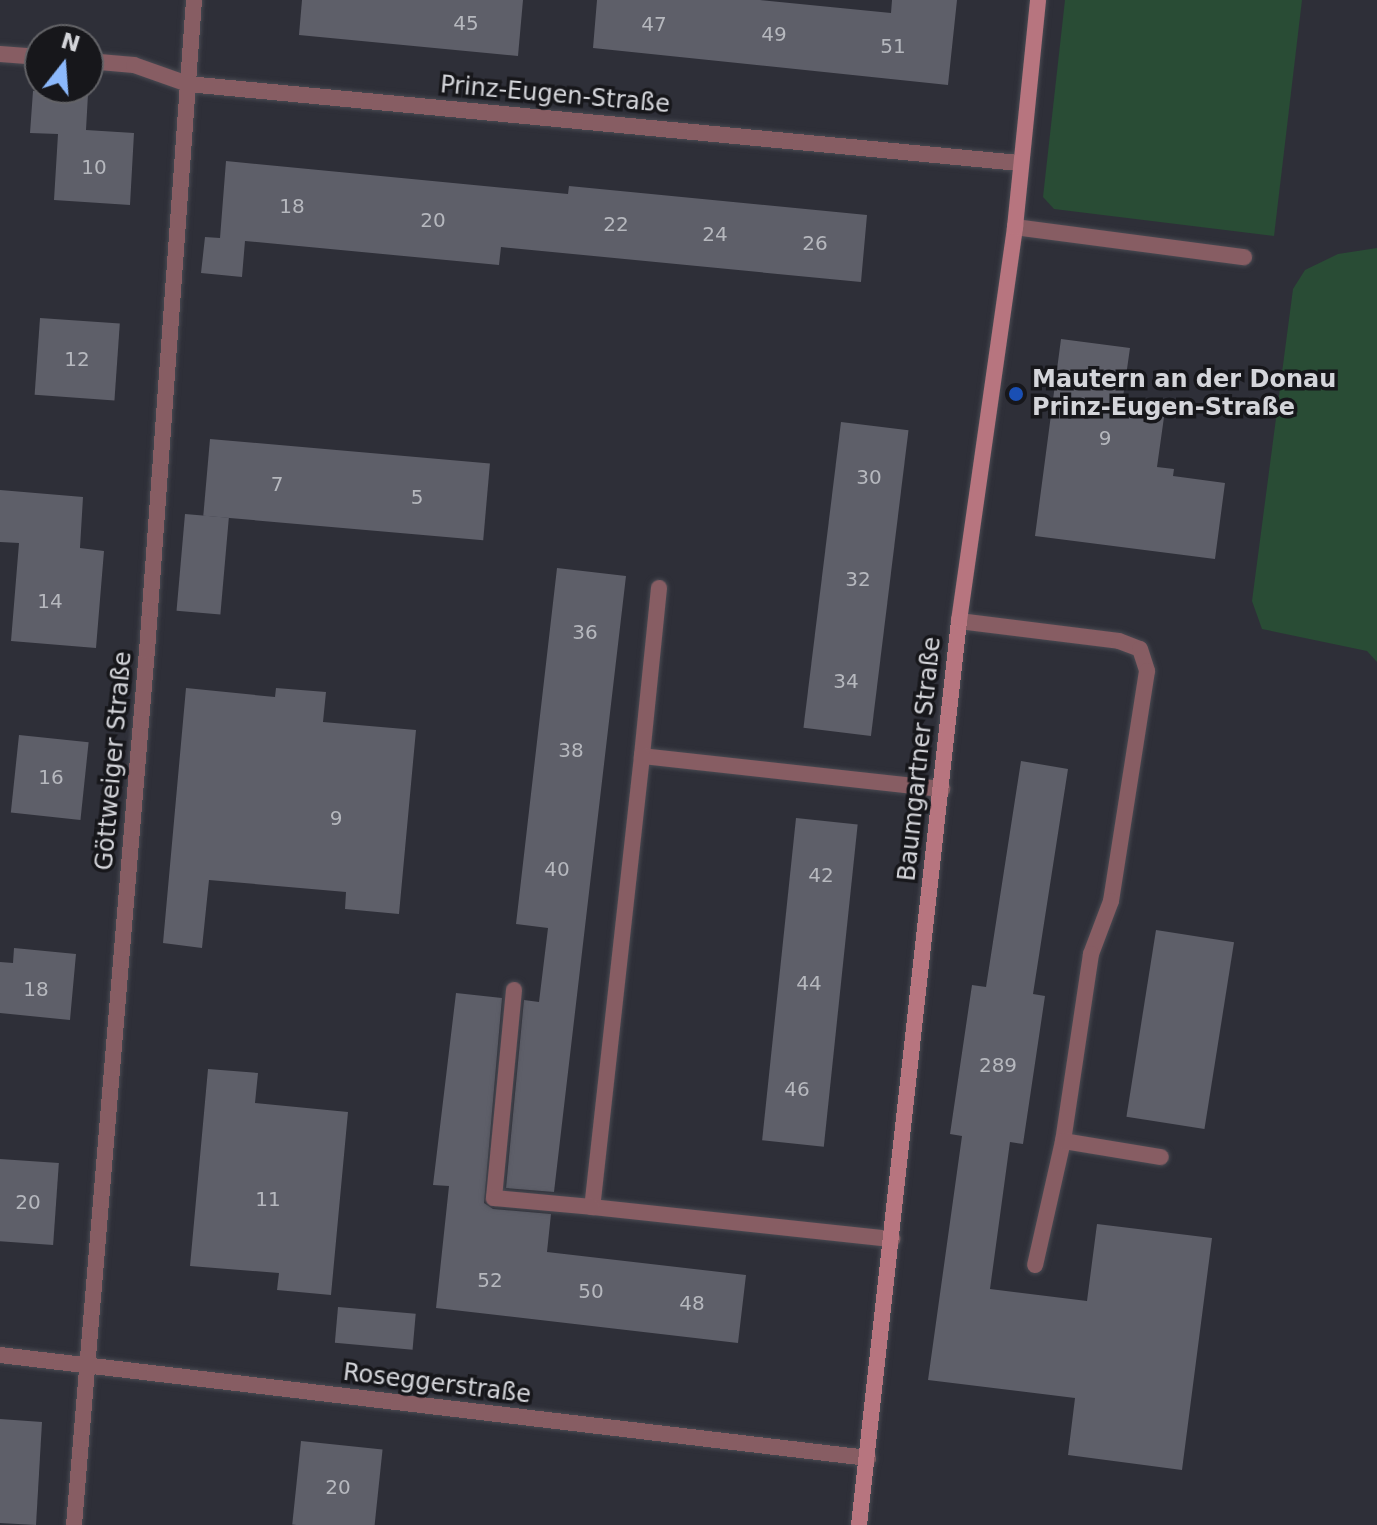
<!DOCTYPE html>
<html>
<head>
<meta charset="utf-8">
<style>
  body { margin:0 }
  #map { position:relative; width:1377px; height:1525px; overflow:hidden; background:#2e2f38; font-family:"DejaVu Sans",sans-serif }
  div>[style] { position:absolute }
  .green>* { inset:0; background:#294c35 }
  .building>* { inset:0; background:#5e5f69; transform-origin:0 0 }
  .roads { filter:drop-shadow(0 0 2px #494a52) drop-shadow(0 0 2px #494a52) }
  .lane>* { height:16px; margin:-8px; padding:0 8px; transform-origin:8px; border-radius:8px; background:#875d63 }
  .street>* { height:16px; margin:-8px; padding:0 8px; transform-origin:8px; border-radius:8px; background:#875d63 }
  .secondary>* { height:16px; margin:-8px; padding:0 8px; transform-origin:8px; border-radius:8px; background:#b7757f }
  .dots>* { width:22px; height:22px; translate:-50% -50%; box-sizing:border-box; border:4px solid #17171b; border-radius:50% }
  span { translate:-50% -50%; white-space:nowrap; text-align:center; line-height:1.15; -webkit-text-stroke:7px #17171b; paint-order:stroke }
  .number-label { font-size:20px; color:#b6b8be }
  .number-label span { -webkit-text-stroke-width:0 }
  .street-label { font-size:24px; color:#d4d5da }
  .poi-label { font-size:24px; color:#d4d5da; font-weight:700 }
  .left { translate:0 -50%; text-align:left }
  .north { position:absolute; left:24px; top:24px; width:80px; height:80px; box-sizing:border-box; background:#17171b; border:2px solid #636367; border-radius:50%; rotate:17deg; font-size:22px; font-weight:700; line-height:32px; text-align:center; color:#d4d5da }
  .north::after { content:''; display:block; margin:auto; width:28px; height:36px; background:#8cb9fc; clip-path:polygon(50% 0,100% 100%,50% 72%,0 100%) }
</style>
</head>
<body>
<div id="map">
  <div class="green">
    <i style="clip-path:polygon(1065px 0,1302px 0,1274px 236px,1054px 209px,1043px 197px)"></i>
    <i style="clip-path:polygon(1377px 248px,1377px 662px,1367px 651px,1262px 629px,1252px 601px,1293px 289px,1305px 270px,1338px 254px)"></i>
  </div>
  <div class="building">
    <i style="clip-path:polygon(302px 0,523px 0,518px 56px,299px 35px)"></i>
    <i style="clip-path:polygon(597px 0,760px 0,891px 13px,892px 0,957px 0,948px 85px,593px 48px)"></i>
    <i style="clip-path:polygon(33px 91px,88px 94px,86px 130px,134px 133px,130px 205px,54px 200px,58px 134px,30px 133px)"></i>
    <i style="clip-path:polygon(226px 161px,568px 194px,569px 186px,867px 215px,861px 282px,501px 247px,499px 265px,245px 241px,242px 277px,201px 273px,205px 237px,220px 238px)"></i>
    <i style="left:40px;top:318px;width:80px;height:77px;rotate:4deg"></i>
    <i style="clip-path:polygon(1061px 339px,1130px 348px,1122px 404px,1165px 410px,1157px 467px,1174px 469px,1173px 476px,1225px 483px,1215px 559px,1035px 536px)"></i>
    <i style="left:841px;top:422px;width:68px;height:308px;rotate:7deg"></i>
    <i style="left:210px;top:439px;width:281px;height:77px;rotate:5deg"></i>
    <i style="clip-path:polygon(0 490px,83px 497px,80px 548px,104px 551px,96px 648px,11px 641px,19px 543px,0 542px)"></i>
    <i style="left:185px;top:514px;width:44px;height:97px;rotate:5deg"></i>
    <i style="clip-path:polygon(557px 568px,626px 576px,554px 1192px,506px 1188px,524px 1000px,539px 1002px,548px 928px,516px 924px)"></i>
    <i style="clip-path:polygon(186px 688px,275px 697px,276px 688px,326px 692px,323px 722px,416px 730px,399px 914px,345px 909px,346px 892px,209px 880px,202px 948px,163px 943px)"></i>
    <i style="left:19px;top:735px;width:70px;height:78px;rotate:6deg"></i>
    <i style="clip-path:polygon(1021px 761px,1068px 769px,1033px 994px,1045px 996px,1023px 1144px,1010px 1142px,990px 1289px,1087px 1301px,1097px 1224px,1212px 1238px,1182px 1470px,1068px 1455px,1075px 1398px,928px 1380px,962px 1136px,950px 1134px,972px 985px,986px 987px)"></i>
    <i style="left:796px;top:818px;width:62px;height:324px;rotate:6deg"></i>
    <i style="left:1156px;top:930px;width:79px;height:189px;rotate:9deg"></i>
    <i style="clip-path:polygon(14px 948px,76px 954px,70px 1020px,0 1013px,0 962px,13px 963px)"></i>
    <i style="clip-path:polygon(456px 993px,502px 998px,484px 1203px,493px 1209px,551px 1214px,547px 1252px,746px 1275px,738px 1343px,436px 1308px,449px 1186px,433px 1185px)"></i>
    <i style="clip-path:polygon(208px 1069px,258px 1073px,255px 1103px,348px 1112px,331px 1295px,277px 1290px,279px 1273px,190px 1266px)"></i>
    <i style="left:0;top:1159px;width:59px;height:82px;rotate:4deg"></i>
    <i style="left:338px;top:1307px;width:78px;height:36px;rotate:5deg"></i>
    <i style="clip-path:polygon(0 1419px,42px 1422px,36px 1525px,0 1523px)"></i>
    <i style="left:301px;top:1441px;width:82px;height:84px;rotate:6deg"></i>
  </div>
  <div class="roads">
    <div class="lane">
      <i style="left:1015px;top:227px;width:231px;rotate:7.5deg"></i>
      <i style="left:659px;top:588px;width:169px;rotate:95.8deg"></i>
      <i style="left:642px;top:756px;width:302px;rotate:6.3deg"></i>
      <i style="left:959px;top:621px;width:161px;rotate:7.1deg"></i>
      <i style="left:1119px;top:641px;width:22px;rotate:21deg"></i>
      <i style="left:1140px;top:649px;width:23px;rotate:72deg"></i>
      <i style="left:1147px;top:671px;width:233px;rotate:98.9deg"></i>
      <i style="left:1111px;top:901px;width:57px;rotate:110.7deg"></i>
      <i style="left:1091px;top:954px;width:189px;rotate:98.5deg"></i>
      <i style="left:1063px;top:1141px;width:127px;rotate:102.7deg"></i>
      <i style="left:642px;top:756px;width:454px;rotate:96.3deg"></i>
      <i style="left:592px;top:1207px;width:302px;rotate:6.1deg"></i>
      <i style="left:514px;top:990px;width:209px;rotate:95.5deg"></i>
      <i style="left:494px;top:1198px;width:98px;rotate:5.2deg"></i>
      <i style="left:1063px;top:1141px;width:99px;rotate:9.3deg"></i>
    </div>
    <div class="street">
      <i style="left:0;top:54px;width:40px;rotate:4.3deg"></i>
      <i style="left:88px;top:61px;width:46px;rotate:5deg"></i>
      <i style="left:134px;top:65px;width:57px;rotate:19.4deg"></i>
      <i style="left:188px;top:84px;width:835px;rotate:5.43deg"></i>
      <i style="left:0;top:1355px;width:874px;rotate:6.77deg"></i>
      <i style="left:74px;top:1525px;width:877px;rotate:-85.23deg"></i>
      <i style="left:147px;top:651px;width:653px;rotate:-85.87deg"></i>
    </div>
    <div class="secondary">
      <i style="left:859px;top:1525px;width:910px;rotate:-83.69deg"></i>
      <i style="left:959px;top:621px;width:398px;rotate:-81.9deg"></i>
      <i style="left:1015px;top:227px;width:228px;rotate:-84.2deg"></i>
    </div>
  </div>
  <div class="dots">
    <i style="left:1016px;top:394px;background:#1a4fb4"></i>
  </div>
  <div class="number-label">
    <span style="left:466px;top:23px">45</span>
    <span style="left:654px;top:24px">47</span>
    <span style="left:774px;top:34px">49</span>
    <span style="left:893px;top:46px">51</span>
    <span style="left:94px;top:167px">10</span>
    <span style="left:292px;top:206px">18</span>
    <span style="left:433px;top:220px">20</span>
    <span style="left:616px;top:224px">22</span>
    <span style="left:715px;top:234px">24</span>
    <span style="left:815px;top:243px">26</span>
    <span style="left:77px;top:359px">12</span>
    <span style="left:1105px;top:438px">9</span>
    <span style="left:869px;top:477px">30</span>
    <span style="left:277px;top:484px">7</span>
    <span style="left:417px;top:497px">5</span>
    <span style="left:858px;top:579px">32</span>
    <span style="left:50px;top:601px">14</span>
    <span style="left:585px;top:632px">36</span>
    <span style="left:846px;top:681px">34</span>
    <span style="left:571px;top:750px">38</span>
    <span style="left:51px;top:777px">16</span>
    <span style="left:336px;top:818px">9</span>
    <span style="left:557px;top:869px">40</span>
    <span style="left:821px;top:875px">42</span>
    <span style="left:809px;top:983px">44</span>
    <span style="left:36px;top:989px">18</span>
    <span style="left:998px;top:1065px">289</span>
    <span style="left:797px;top:1089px">46</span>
    <span style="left:268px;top:1199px">11</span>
    <span style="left:28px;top:1202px">20</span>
    <span style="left:490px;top:1280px">52</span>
    <span style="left:591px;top:1291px">50</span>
    <span style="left:692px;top:1303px">48</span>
    <span style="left:338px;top:1487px">20</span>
  </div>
  <div class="street-label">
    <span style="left:555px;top:95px;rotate:5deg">Prinz-Eugen-Straße</span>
    <span style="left:920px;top:759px;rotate:-84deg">Baumgartner Straße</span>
    <span style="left:114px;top:761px;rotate:-85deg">Göttweiger Straße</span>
    <span style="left:437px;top:1384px;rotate:7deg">Roseggerstraße</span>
  </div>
  <div class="poi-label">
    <span class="left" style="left:1032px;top:394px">Mautern an der Donau<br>Prinz-Eugen-Straße</span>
  </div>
  <div class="north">N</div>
</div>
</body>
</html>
